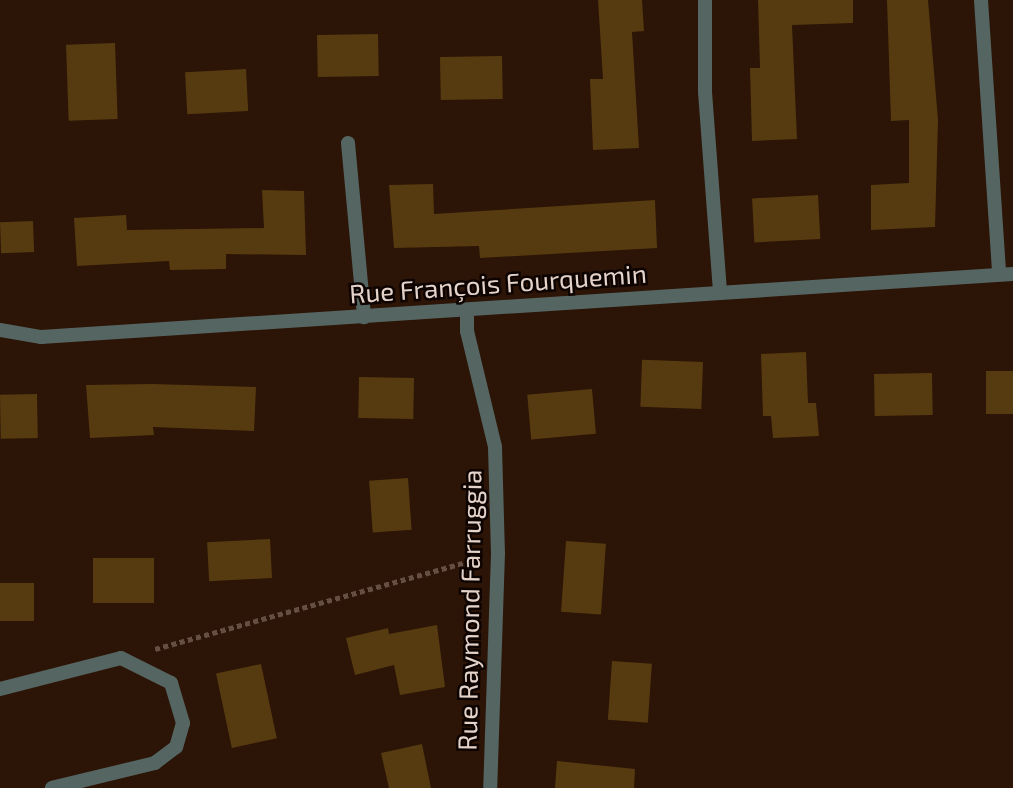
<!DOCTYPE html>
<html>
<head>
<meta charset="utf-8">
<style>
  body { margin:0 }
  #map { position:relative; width:1013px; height:788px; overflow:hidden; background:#2c1407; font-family:"Exo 2",sans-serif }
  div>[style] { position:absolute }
  .building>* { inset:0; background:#563b10; transform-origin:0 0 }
  .path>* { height:4.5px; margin-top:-2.25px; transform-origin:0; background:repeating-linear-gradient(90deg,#654f43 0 5px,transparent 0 8.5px) }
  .street>* { height:14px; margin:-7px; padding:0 7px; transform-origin:7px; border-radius:7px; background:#556562 }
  span { translate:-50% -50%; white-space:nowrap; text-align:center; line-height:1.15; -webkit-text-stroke:5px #0d0401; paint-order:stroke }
  .street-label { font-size:26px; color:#e4d3ca }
</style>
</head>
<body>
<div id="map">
  <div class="building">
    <i style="clip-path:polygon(598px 0,642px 0,644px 31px,632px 32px,639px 148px,593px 150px,590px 79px,603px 79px)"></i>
    <i style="clip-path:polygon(758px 0,853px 0,853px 23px,792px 25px,797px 139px,752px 141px,750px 68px,760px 68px)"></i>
    <i style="clip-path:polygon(887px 0,928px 0,938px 120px,935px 227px,871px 230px,871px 185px,909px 183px,909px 120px,891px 121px)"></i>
    <i style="left:378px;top:34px;width:42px;height:61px;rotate:89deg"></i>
    <i style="left:115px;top:43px;width:76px;height:49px;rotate:88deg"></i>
    <i style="left:502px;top:56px;width:43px;height:62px;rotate:89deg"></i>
    <i style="left:246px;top:69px;width:42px;height:61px;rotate:87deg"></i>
    <i style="clip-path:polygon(433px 184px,434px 214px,655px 200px,657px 248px,480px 258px,479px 246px,394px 248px,389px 185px)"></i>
    <i style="clip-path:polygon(262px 190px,304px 191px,306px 255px,226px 254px,226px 269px,170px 270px,169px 261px,77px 266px,74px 218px,126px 215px,127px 230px,264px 228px)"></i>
    <i style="left:818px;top:195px;width:44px;height:66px;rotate:87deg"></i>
    <i style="left:33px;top:221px;width:31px;height:33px;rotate:88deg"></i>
    <i style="clip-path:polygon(806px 352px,808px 403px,816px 403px,819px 436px,773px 438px,771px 416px,763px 416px,761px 354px)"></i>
    <i style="left:703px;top:362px;width:47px;height:61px;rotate:92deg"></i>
    <i style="left:986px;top:371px;width:27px;height:43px"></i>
    <i style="left:932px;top:373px;width:42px;height:58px;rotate:89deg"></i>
    <i style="left:359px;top:377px;width:55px;height:41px;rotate:1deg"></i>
    <i style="clip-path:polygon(152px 384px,256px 387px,254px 431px,153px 427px,154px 435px,90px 438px,86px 385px)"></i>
    <i style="left:592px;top:389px;width:45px;height:65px;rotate:85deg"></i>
    <i style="left:37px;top:394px;width:44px;height:37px;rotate:89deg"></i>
    <i style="left:408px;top:478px;width:52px;height:39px;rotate:86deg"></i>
    <i style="left:270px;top:539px;width:39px;height:63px;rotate:87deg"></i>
    <i style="left:566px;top:541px;width:40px;height:71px;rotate:4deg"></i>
    <i style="left:93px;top:558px;width:61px;height:45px"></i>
    <i style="left:0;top:583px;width:34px;height:38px"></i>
    <i style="clip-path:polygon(437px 625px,445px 687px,400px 695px,394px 665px,355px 675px,346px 638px,388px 628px,389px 634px)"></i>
    <i style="left:612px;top:661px;width:40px;height:59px;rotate:4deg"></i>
    <i style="left:261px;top:664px;width:76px;height:46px;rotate:78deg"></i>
    <i style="clip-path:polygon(422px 744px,431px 788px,389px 788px,381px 753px)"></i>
    <i style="clip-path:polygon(557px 761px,635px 769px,634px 788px,555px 788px)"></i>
  </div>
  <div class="path">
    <i style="left:155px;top:649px;width:330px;rotate:-15.6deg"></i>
  </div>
  <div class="street">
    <i style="left:705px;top:0;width:92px;rotate:90deg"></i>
    <i style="left:705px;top:92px;width:201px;rotate:85.7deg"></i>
    <i style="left:981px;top:0;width:274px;rotate:86.2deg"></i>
    <i style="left:348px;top:143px;width:175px;rotate:84.7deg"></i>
    <i style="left:467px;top:311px;width:20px;rotate:90deg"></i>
    <i style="left:467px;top:331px;width:119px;rotate:76.4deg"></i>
    <i style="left:495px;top:447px;width:106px;rotate:88.4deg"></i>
    <i style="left:498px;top:553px;width:235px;rotate:91.9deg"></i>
    <i style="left:0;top:330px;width:42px;rotate:9.7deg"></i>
    <i style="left:41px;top:337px;width:974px;rotate:-3.71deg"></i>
    <i style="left:0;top:689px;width:125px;rotate:-14.4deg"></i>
    <i style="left:121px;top:658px;width:56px;rotate:26.6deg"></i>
    <i style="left:171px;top:683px;width:42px;rotate:73.3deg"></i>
    <i style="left:183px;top:723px;width:25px;rotate:106deg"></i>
    <i style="left:176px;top:747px;width:26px;rotate:143deg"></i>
    <i style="left:155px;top:763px;width:106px;rotate:166.4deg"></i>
  </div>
  <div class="street-label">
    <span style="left:498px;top:283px;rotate:-4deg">Rue François Fourquemin</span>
    <span style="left:469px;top:610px;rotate:-89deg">Rue Raymond Farruggia</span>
  </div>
</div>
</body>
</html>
